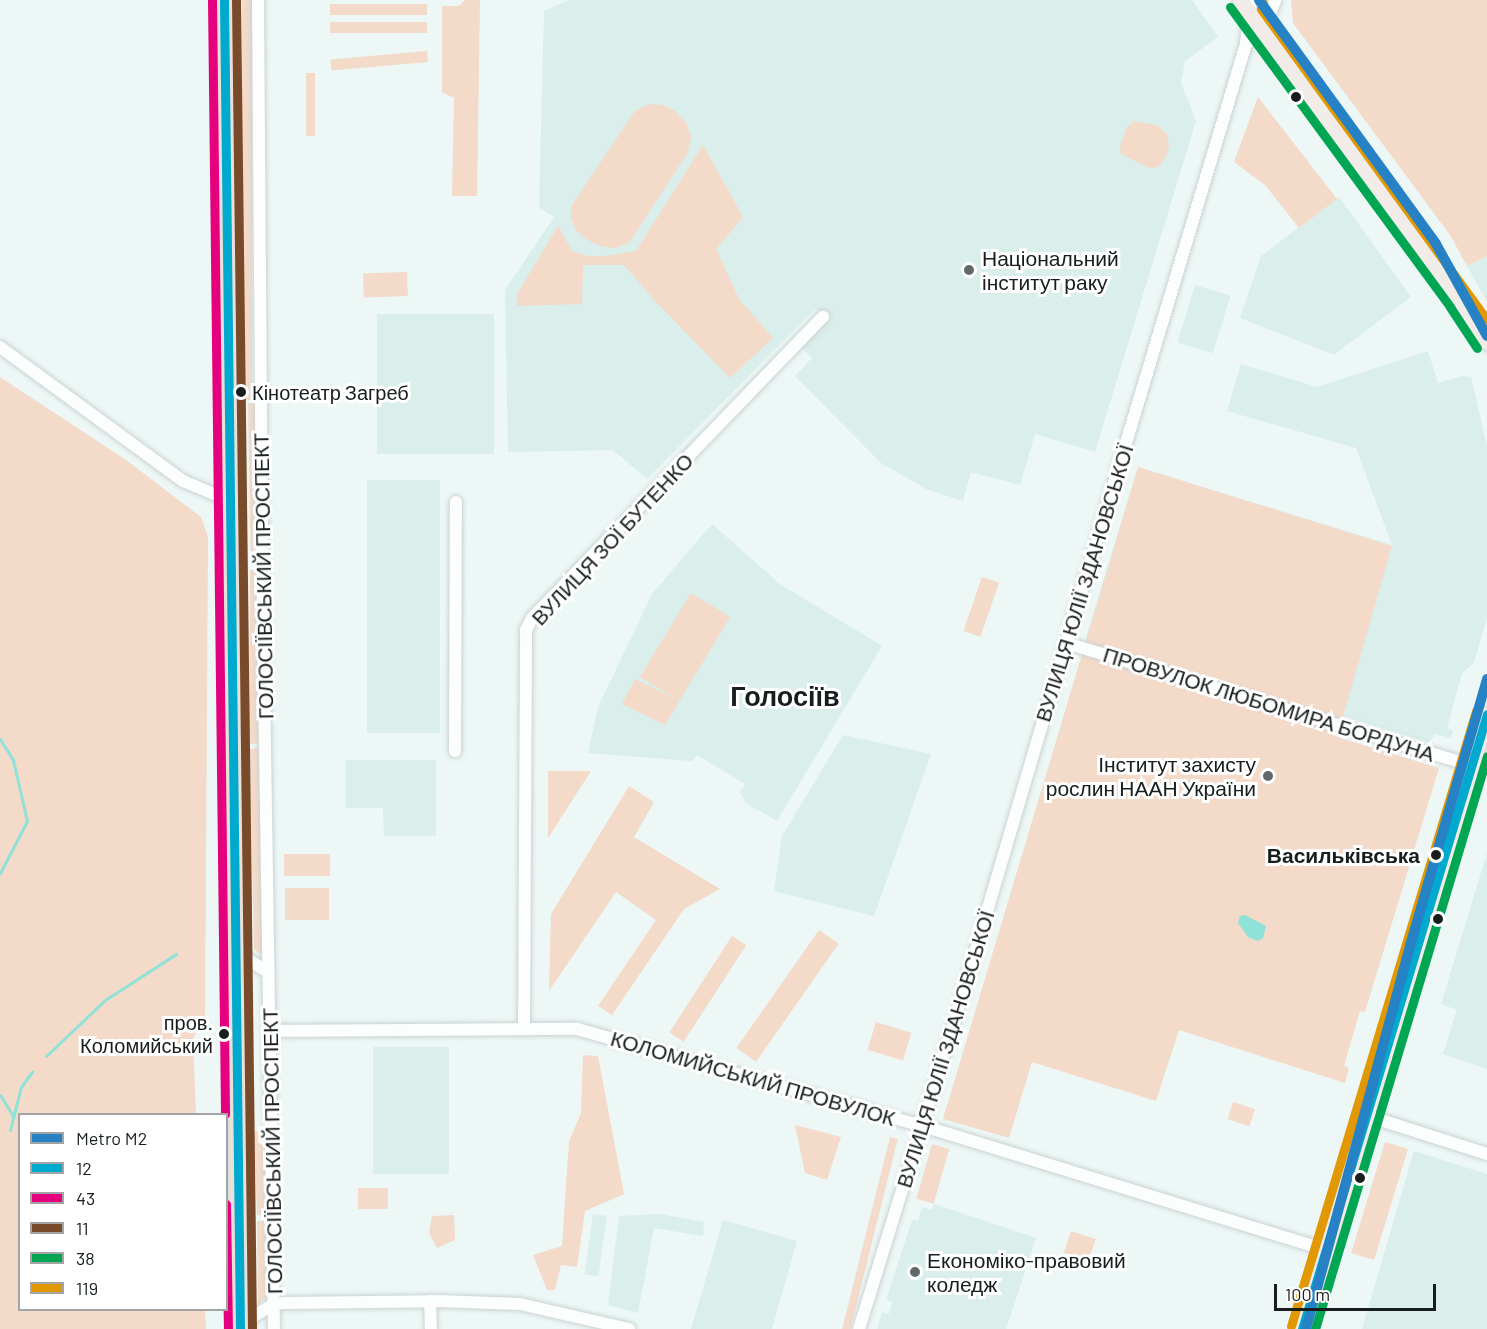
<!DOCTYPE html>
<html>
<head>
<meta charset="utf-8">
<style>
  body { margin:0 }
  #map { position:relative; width:1487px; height:1329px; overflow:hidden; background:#ecf7f6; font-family:Barlow,sans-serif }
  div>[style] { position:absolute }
  .built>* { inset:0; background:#daeeeb; transform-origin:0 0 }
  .green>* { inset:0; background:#f4dac9; transform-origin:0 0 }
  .water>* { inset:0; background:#8ee2d8 }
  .stream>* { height:3px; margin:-1.5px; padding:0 1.5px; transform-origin:1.5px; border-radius:1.5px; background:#8ee2d8 }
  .roads { filter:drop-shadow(0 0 2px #cad3d2) drop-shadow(0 0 2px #cad3d2) }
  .minor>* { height:12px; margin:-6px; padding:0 6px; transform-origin:6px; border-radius:6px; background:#fcfefe }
  .major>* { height:15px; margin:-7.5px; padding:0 7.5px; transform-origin:7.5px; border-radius:7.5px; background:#f1ece8 }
  .highway>* { height:18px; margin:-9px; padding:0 9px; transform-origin:9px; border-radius:9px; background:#e9e0da }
  .bus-1>* { height:9px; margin:-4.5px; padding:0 4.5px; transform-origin:4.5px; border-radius:4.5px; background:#00a9ce }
  .bus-2>* { height:9px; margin:-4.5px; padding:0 4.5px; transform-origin:4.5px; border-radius:4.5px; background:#e5007d }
  .bus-3>* { height:9px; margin:-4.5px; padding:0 4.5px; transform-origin:4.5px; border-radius:4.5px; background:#7a4b2a }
  .bus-4>* { height:9px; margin:-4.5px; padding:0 4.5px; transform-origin:4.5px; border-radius:4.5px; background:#00a651 }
  .bus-5>* { height:9px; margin:-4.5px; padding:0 4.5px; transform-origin:4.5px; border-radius:4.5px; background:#e19803 }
  .metro-1>* { height:10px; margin:-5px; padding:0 5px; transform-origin:5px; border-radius:5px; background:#2782c5 }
  .dots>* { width:16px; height:16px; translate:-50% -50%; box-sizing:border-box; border:3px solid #fff; border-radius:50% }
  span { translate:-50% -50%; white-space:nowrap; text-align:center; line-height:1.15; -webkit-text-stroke:6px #fff; paint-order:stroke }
  .bus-label { font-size:20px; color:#171e1d }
  .left { translate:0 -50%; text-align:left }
  .right { translate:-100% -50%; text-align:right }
  .poi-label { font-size:21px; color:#171e1d }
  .street-label { font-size:21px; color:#171e1d }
  .stop-label { font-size:21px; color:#171e1d; font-weight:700 }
  .district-label { font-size:27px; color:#171e1d; font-weight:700 }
  .legend { position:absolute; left:18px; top:1113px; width:210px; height:198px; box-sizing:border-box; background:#fff; border:2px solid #a2a5a5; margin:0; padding:8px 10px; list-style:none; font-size:18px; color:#171e1d }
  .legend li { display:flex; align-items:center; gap:12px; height:30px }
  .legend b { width:30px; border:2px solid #a2a5a5 }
  .scale { position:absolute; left:1274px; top:1284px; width:162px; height:27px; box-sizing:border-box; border:3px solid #171e1d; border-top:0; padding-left:8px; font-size:18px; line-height:21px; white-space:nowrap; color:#171e1d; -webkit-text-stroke:4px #fff; paint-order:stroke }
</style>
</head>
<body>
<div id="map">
  <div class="built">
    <i style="clip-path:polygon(569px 0,1192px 0,1218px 37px,1185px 61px,1181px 83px,1196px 121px,1095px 452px,1035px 434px,1020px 485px,971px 472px,963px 501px,926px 489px,881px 463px,795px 376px,812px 358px,801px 347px,823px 317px,815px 309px,647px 479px,613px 450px,508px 452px,505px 290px,554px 217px,539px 207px,544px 11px)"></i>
    <i style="clip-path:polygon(1339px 197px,1411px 297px,1334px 355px,1240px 318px,1261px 256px)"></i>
    <i style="clip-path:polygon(1487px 256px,1487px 302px,1467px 266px)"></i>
    <i style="left:1195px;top:285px;width:37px;height:60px;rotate:17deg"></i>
    <i style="left:494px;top:314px;width:140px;height:117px;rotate:90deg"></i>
    <i style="clip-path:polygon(1428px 351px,1438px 383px,1462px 376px,1471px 377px,1487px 446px,1487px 617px,1474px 663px,1462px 673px,1447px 728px,1453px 731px,1451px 738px,1434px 734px,1431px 743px,1086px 637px,1138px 467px,1392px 545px,1356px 448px,1227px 411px,1241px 364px,1317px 387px)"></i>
    <i style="left:367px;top:480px;width:73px;height:253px"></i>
    <i style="clip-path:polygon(712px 524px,780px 584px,882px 646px,777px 821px,746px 803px,740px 792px,745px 784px,697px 755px,692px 761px,588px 753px,598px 707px,652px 594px)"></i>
    <i style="clip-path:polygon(843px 735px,931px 754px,874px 916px,774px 891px,782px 836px)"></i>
    <i style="clip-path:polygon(346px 760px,436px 760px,436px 836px,384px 836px,383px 808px,346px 808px)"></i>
    <i style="clip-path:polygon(1487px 853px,1487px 1069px,1443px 1054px,1457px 1010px,1441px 1004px)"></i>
    <i style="left:373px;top:1047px;width:76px;height:127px"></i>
    <i style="clip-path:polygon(1414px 1151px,1487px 1174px,1487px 1329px,1362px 1329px)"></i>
    <i style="clip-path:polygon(934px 1204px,1036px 1238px,1006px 1329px,877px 1329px,882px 1312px,889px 1314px,892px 1302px,886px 1300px,912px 1220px,918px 1221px,922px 1207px,932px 1210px)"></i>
    <i style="left:593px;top:1214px;width:14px;height:61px;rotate:8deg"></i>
    <i style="clip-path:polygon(660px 1214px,704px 1222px,703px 1236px,654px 1228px,638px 1313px,608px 1305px,619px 1216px)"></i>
    <i style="clip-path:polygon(723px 1220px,797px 1241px,772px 1329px,691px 1329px)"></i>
  </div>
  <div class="green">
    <i style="left:242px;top:0;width:10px;height:400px"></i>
    <i style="clip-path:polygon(465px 0,480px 0,477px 196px,452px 196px,454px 98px,442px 92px,442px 6px,459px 6px)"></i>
    <i style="clip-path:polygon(1291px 0,1487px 0,1487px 256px,1467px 266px,1450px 235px,1293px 23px)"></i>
    <i style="left:427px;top:4px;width:11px;height:97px;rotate:90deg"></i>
    <i style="left:427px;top:22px;width:11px;height:97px;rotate:90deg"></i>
    <i style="left:427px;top:51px;width:11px;height:97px;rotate:85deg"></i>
    <i style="left:306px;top:73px;width:9px;height:63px"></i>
    <i style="clip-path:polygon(1258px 97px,1337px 199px,1299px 228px,1265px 185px,1234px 162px)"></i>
    <i style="clip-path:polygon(649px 104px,663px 105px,675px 111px,686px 122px,691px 137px,688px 152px,629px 243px,614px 248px,600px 246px,586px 239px,576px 230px,571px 219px,572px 205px,635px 111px)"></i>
    <i style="clip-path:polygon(1134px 121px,1157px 125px,1167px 134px,1169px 147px,1165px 159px,1158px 167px,1149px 168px,1121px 154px,1120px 146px,1127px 127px)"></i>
    <i style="clip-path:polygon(703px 145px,743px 217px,716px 249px,739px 299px,773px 338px,730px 378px,656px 302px,624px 265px,583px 265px,582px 304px,517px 306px,517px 294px,558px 226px,572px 251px,588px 256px,606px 256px,636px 251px)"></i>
    <i style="left:407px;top:272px;width:24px;height:44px;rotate:88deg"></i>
    <i style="clip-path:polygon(0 377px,126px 460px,201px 517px,208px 537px,205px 1017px,193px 1039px,196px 1114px,20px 1114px,20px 1310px,205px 1310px,206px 1329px,0 1329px)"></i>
    <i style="left:257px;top:403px;width:162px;height:9px;rotate:89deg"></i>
    <i style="clip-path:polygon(1138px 467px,1392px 546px,1337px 737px,1439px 768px,1365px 1012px,1360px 1011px,1344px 1066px,1349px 1068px,1345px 1083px,1179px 1030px,1156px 1101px,1032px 1062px,1009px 1138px,943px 1119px)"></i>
    <i style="clip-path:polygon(250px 570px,258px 570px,261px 743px,249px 744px)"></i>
    <i style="left:982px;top:577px;width:18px;height:57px;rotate:19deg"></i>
    <i style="clip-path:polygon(691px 593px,730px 617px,665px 725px,622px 704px,635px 679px,676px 699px,640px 677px)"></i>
    <i style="clip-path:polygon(261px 748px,263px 956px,254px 949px,249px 749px)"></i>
    <i style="clip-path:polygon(548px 771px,591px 771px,548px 838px)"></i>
    <i style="clip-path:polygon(629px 786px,654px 802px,634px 837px,720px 889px,684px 909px,612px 1015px,598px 1006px,656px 920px,616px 892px,549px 991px,551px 914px)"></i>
    <i style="left:330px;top:854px;width:22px;height:46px;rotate:90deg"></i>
    <i style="left:285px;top:888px;width:44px;height:32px"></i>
    <i style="left:819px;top:930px;width:24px;height:144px;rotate:35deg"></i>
    <i style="left:732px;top:936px;width:17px;height:115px;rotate:33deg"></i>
    <i style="left:876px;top:1022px;width:37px;height:29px;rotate:17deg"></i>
    <i style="clip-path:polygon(583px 1055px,598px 1056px,624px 1194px,585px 1211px,577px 1267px,561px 1265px,555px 1290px,547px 1290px,533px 1255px,562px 1246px,569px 1141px,581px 1113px)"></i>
    <i style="left:1233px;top:1102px;width:23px;height:18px;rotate:18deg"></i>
    <i style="clip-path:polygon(795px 1125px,841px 1137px,827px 1180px,805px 1173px)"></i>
    <i style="clip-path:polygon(254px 1131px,267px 1131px,268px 1215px,257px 1215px)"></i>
    <i style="left:890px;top:1137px;width:8px;height:201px;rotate:14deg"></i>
    <i style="left:1385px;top:1142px;width:24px;height:116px;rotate:17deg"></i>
    <i style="left:932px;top:1144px;width:18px;height:57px;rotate:16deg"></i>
    <i style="left:358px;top:1188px;width:30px;height:21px"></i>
    <i style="clip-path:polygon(454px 1215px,455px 1240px,437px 1248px,429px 1233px,432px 1216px)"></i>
    <i style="clip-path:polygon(257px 1221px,267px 1221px,270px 1293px,258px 1305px)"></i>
    <i style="left:1071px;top:1231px;width:26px;height:23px;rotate:18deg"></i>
  </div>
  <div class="water">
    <i style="clip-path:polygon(1245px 915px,1266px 926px,1263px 938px,1258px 941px,1248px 937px,1238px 923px,1240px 916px)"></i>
  </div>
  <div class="stream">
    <i style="left:0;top:739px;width:25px;rotate:58deg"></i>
    <i style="left:13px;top:760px;width:63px;rotate:77.1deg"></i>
    <i style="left:27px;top:821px;width:59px;rotate:117.4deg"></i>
    <i style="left:46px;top:1056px;width:81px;rotate:-43.5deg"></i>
    <i style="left:105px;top:1000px;width:85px;rotate:-32.9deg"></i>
    <i style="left:0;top:1095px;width:25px;rotate:58deg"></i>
    <i style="left:10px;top:1130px;width:44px;rotate:-75.7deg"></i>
    <i style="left:21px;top:1087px;width:19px;rotate:-54deg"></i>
  </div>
  <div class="roads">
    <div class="minor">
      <i style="left:258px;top:0;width:551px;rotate:89.58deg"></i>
      <i style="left:262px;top:551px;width:778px;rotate:89.12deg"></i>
      <i style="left:1246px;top:44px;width:21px;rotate:-35deg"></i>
      <i style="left:1263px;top:32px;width:34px;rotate:-69deg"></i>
      <i style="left:0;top:347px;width:227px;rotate:36.2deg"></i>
      <i style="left:183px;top:481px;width:52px;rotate:22.6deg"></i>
      <i style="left:1066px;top:643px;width:423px;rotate:16.8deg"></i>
      <i style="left:455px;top:751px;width:249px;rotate:-89.8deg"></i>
      <i style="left:236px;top:952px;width:38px;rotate:32deg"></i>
      <i style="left:524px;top:1028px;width:398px;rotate:-89.7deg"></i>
      <i style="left:526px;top:630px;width:13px;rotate:-63deg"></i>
      <i style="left:532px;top:618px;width:419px;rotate:-46deg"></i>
      <i style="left:271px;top:1031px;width:306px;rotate:-0.4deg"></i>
      <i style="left:577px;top:1029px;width:359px;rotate:15.7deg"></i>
      <i style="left:923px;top:1126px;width:421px;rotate:17.1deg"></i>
      <i style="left:1368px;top:1116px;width:125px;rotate:17.7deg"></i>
      <i style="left:430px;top:1301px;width:28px;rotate:88deg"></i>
      <i style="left:240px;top:1325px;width:40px;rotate:-32deg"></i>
      <i style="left:274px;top:1304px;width:10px;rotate:-6deg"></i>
      <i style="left:284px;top:1303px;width:153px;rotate:-0.7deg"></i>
      <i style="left:437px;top:1301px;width:83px;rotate:2.1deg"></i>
      <i style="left:520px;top:1304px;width:112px;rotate:12.9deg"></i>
      <i style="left:859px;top:1329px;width:369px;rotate:-72.8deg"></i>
      <i style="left:968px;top:976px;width:334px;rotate:-73.6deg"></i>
      <i style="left:1062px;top:656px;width:639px;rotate:-73.27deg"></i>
      <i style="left:1246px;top:44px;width:44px;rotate:-83.5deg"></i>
    </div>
    <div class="major">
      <i style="left:1240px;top:0;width:372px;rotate:53.7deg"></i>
      <i style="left:1460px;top:300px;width:50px;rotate:57.3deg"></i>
      <i style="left:1302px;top:1329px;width:642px;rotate:-73.26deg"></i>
    </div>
    <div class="highway">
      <i style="left:224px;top:0;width:1329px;rotate:89.31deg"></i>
    </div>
  </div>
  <div class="bus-1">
    <i style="left:224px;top:0;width:1329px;rotate:89.31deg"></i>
    <i style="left:1302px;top:1329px;width:642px;rotate:-73.26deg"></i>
  </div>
  <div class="bus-2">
    <i style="left:212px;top:0;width:1114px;rotate:89.33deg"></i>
    <i style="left:226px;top:1204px;width:125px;rotate:89.1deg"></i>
  </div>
  <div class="bus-3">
    <i style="left:236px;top:0;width:1329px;rotate:89.31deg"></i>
  </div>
  <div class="bus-4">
    <i style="left:1230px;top:7px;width:372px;rotate:53.7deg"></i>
    <i style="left:1450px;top:307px;width:49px;rotate:56.6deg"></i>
    <i style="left:1315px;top:1329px;width:598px;rotate:-73.29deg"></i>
  </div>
  <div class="bus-5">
    <i style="left:1263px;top:3px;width:6px;rotate:108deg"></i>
    <i style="left:1261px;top:9px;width:384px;rotate:54deg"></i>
    <i style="left:1291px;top:1326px;width:642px;rotate:-73.26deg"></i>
  </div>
  <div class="metro-1">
    <i style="left:1259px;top:0;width:301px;rotate:54deg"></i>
    <i style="left:1436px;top:244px;width:105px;rotate:61deg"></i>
    <i style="left:1306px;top:1329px;width:397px;rotate:-74.8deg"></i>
    <i style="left:1410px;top:946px;width:278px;rotate:-73.9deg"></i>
  </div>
  <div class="dots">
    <i style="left:1296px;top:97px;background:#171e1d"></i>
    <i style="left:969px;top:270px;background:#626a69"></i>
    <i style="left:241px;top:392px;background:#171e1d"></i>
    <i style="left:1268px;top:776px;background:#626a69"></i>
    <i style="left:1436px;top:855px;background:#171e1d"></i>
    <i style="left:1438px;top:919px;background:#171e1d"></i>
    <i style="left:224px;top:1034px;background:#171e1d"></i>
    <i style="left:1360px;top:1178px;background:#171e1d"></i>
    <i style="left:915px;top:1272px;background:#626a69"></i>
  </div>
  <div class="bus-label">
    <span class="left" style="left:252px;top:392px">Кінотеатр Загреб</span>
    <span class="right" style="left:213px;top:1034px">пров.<br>Коломийський</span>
  </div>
  <div class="poi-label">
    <span class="left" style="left:982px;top:270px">Національний<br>інститут раку</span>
    <span class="right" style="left:1256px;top:776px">Інститут захисту<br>рослин НААН України</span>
    <span class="left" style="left:927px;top:1272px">Економіко-правовий<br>коледж</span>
  </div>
  <div class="street-label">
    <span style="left:612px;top:539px;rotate:-47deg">ВУЛИЦЯ ЗОЇ БУТЕНКО</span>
    <span style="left:263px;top:576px;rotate:-91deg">ГОЛОСІЇВСЬКИЙ ПРОСПЕКТ</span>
    <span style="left:1084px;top:583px;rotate:-73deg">ВУЛИЦЯ ЮЛІЇ ЗДАНОВСЬКОЇ</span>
    <span style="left:1269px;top:704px;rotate:17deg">ПРОВУЛОК ЛЮБОМИРА БОРДУНА</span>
    <span style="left:945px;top:1049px;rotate:-73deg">ВУЛИЦЯ ЮЛІЇ ЗДАНОВСЬКОЇ</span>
    <span style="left:753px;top:1078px;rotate:16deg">КОЛОМИЙСЬКИЙ ПРОВУЛОК</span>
    <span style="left:272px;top:1151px;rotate:-91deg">ГОЛОСІЇВСЬКИЙ ПРОСПЕКТ</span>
  </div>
  <div class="stop-label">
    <span class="right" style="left:1420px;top:855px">Васильківська</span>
  </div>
  <div class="district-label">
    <span style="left:785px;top:696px">Голосіїв</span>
  </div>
  <ul class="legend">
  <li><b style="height:8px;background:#2782c5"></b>Metro M2</li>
  <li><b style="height:8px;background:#00a9ce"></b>12</li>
  <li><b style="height:8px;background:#e5007d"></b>43</li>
  <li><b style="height:8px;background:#7a4b2a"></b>11</li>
  <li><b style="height:8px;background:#00a651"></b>38</li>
  <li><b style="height:8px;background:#e19803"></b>119</li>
  </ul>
  <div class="scale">100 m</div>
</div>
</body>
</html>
